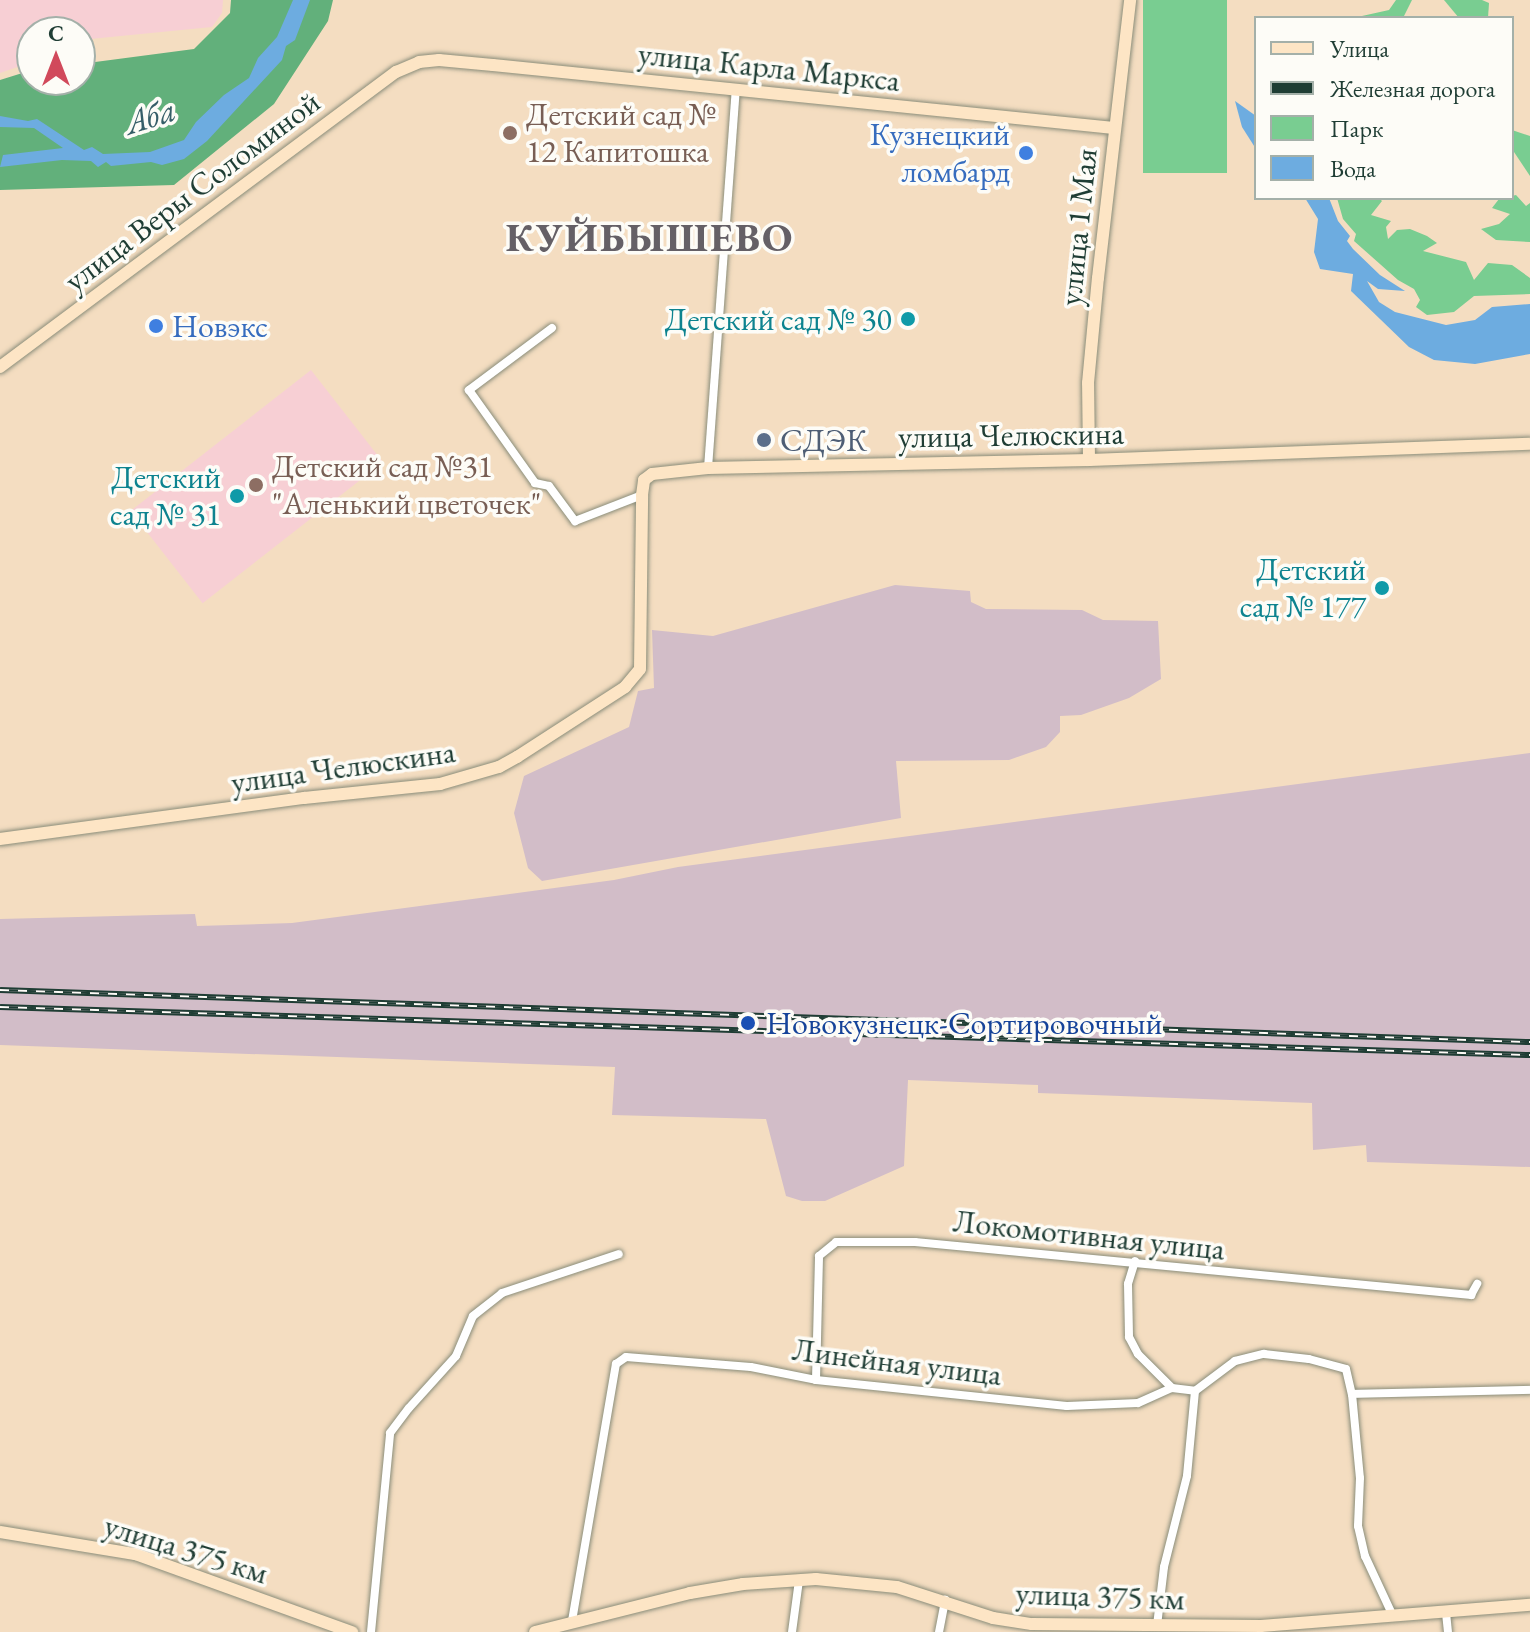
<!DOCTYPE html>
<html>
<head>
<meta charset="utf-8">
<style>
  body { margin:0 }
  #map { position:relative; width:1530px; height:1632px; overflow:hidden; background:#f4ddc1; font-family:"EB Garamond",serif }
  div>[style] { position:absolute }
  .built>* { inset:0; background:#f7cfd4; transform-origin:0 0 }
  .industrial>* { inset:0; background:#d2bdc8 }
  .green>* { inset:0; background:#79cd91; transform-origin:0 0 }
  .forest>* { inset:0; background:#62b07b }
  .water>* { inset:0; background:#6dace0 }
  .roads { filter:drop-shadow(0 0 2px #8a8d7a) drop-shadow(0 0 2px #8a8d7a) }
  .street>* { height:8px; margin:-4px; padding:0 4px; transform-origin:4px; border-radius:4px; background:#fff }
  .secondary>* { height:12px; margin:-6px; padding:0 6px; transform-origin:6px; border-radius:6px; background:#fde5c5 }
  .rail>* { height:6px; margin-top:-3px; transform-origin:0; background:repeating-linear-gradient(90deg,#fdfcf7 0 9px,#1f3d34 0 18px); box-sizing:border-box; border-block:2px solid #1f3d34 }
  .dots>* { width:22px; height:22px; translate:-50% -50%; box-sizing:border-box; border:4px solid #fdfcf7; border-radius:50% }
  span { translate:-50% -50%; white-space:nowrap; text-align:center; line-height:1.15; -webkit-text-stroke:7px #fdfcf7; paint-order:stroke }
  .street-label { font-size:32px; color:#1f3d34 }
  .education-label { font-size:32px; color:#785e54 }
  .left { translate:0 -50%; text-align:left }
  .shop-label { font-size:32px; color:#366cbe }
  .right { translate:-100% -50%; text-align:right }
  .culture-label { font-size:32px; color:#0d838f }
  .service-label { font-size:32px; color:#4e5e75 }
  .transit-label { font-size:32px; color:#164399 }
  .water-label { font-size:34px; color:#365e68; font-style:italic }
  .district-label { font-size:40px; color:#656066; font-weight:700; letter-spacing:2px }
  .legend { position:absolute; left:1254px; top:16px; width:260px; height:184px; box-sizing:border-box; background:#fdfcf7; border:2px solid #a4b0a9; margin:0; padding:10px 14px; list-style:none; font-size:24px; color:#1f3d34 }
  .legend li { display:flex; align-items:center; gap:16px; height:40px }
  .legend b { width:40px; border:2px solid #a4b0a9 }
  .north { position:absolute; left:16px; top:16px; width:80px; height:80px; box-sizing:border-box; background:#fdfcf7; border:2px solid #a4b0a9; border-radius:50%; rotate:0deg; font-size:22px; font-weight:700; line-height:32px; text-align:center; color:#1f3d34 }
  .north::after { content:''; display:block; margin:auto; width:28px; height:36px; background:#d1495b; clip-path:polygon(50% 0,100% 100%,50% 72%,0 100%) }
</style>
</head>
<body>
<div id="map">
  <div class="built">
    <i style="clip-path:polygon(0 0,223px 0,222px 13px,212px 27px,80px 40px,80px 32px,32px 32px,32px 53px,26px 64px,0 73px)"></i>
    <i style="left:311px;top:370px;width:117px;height:229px;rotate:52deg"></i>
  </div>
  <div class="industrial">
    <i style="clip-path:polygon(895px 585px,970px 591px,971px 602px,986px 609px,1082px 610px,1103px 620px,1158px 621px,1161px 679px,1129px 698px,1081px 715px,1060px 716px,1060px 732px,1046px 747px,1009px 760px,896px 761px,901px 818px,542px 881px,528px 868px,514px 813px,524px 776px,629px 727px,638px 691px,654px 688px,652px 630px,713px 636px)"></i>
    <i style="clip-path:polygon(1530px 753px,1530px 1167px,1367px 1162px,1366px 1145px,1313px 1150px,1312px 1103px,1038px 1093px,1038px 1085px,908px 1080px,904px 1166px,825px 1201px,802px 1201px,786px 1196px,766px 1119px,612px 1115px,615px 1067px,0 1045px,0 919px,195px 914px,197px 926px,292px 923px,614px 880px,678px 867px)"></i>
  </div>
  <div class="green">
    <i style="left:1143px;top:0;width:84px;height:173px"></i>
    <i style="clip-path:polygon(1396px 0,1412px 0,1403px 18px,1353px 18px,1389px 10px)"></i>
    <i style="clip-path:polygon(1444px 0,1482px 0,1489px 3px,1488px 18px,1459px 18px)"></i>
    <i style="clip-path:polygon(1512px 130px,1530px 136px,1530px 176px,1512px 149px)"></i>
    <i style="clip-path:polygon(1516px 195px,1526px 206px,1530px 203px,1530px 242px,1496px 240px,1481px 229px,1499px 224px,1510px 214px,1492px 208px,1499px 199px)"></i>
    <i style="clip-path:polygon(1337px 198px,1379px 198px,1382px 201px,1371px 215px,1391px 221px,1386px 227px,1388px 239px,1397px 230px,1410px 229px,1427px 236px,1437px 243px,1423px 251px,1466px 262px,1474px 280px,1488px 263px,1512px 265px,1530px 278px,1530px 294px,1474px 296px,1454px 312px,1427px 315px,1416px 307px,1420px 300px,1414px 289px,1398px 280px,1354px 241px,1356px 234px,1343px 219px)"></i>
  </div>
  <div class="forest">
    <i style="clip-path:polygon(231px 0,333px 0,328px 21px,274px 104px,174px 185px,0 190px,0 80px,32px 70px,32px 80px,80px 80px,80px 64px,194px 49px,230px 13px)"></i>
  </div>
  <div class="water">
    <i style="clip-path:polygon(293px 0,310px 0,295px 40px,286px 46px,282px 60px,207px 141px,184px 159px,162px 165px,151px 162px,111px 166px,106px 162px,98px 167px,91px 161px,62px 160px,0 167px,3px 155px,63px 148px,34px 128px,0 127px,0 116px,28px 121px,37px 119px,84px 150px,92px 147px,103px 154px,150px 152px,184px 140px,196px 122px,224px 95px,249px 78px,258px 58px,277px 37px)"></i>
    <i style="clip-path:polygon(1235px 101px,1256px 116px,1256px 149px,1242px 127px)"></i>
    <i style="clip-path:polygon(1305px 198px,1329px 198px,1338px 221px,1350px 236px,1347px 241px,1353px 249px,1380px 275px,1405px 291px,1378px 289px,1367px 281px,1379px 302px,1395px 312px,1446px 325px,1475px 320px,1492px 307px,1530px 304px,1530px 354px,1475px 364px,1434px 360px,1409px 347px,1351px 291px,1353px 274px,1320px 269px,1314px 252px,1318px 219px)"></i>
  </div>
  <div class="roads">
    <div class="street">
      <i style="left:552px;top:328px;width:104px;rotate:143.2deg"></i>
      <i style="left:469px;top:390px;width:114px;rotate:54.6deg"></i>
      <i style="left:535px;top:483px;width:14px;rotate:12deg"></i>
      <i style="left:549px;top:486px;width:44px;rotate:53.4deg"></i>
      <i style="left:575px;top:521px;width:72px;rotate:-21.2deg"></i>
      <i style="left:708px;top:468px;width:380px;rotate:-85.8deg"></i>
      <i style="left:1135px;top:1261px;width:24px;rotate:107deg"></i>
      <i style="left:1128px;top:1284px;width:53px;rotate:88.9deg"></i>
      <i style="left:1129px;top:1337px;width:19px;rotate:62deg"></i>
      <i style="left:1138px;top:1354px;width:48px;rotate:45deg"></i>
      <i style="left:816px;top:1380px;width:124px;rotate:-88.6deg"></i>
      <i style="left:819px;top:1256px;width:22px;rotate:-39deg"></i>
      <i style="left:836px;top:1242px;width:79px"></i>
      <i style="left:915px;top:1242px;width:559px;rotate:5.45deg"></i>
      <i style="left:1471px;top:1295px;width:13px;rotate:-61deg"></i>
      <i style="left:1195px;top:1391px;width:50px;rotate:-36.9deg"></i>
      <i style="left:1235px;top:1361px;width:30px;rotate:-14deg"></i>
      <i style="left:1264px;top:1354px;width:45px;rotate:6.3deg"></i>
      <i style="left:1309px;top:1359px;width:38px;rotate:15deg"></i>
      <i style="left:1346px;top:1369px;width:26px;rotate:77deg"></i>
      <i style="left:1352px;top:1394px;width:178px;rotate:-1.3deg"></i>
      <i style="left:1352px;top:1394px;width:84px;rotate:84.6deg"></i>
      <i style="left:1360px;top:1478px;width:48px;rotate:92.4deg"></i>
      <i style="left:1358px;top:1526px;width:31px;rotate:77deg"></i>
      <i style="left:1365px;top:1556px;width:66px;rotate:65deg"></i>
      <i style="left:1446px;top:1613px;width:19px;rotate:84deg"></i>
      <i style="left:572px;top:1621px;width:261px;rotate:-80.3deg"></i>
      <i style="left:616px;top:1364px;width:12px;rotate:-35deg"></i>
      <i style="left:626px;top:1357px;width:125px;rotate:4.6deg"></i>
      <i style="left:751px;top:1367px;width:66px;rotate:11.3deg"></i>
      <i style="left:816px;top:1380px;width:252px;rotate:5.9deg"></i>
      <i style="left:1067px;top:1406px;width:71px;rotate:-2.4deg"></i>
      <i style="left:1138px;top:1403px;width:37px;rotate:-24deg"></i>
      <i style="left:1172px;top:1388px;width:23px;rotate:7deg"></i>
      <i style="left:1195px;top:1391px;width:85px;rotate:95.4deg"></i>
      <i style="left:1187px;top:1476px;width:94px;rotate:104.2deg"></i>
      <i style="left:1164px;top:1567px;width:59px;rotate:96.8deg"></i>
      <i style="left:371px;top:1632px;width:200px;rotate:-84.5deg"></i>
      <i style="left:390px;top:1433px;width:31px;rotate:-53deg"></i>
      <i style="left:409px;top:1408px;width:70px;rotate:-47.9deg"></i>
      <i style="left:456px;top:1356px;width:43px;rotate:-67deg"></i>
      <i style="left:473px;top:1316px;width:37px;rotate:-38deg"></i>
      <i style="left:502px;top:1293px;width:123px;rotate:-18.4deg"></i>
      <i style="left:792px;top:1632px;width:52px;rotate:-82.3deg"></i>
      <i style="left:939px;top:1632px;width:33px;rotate:-79deg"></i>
    </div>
    <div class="secondary">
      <i style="left:0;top:367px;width:494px;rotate:-36.7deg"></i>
      <i style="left:396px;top:72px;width:25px;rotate:-23deg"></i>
      <i style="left:419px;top:62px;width:20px;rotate:-6deg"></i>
      <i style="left:439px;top:60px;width:54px;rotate:5.3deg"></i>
      <i style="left:493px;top:65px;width:624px;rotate:5.79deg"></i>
      <i style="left:1089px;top:460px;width:77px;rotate:-90.7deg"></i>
      <i style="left:1088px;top:383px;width:105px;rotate:-84.6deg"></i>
      <i style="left:1098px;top:278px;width:280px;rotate:-83.4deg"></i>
      <i style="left:0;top:839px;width:307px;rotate:-7.7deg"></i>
      <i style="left:304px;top:798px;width:137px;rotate:-5.9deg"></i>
      <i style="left:440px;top:784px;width:61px;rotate:-16.1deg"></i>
      <i style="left:499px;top:767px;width:21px;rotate:-29deg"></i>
      <i style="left:517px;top:757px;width:129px;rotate:-32.9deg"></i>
      <i style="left:625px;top:687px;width:23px;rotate:-50deg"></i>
      <i style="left:640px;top:669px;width:174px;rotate:-89.3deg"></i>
      <i style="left:642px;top:495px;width:15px;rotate:-82deg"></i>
      <i style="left:644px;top:480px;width:10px;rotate:-37deg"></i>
      <i style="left:652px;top:474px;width:56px;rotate:-6.1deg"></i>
      <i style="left:708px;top:468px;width:381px;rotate:-1.2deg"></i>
      <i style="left:1089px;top:460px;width:441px;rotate:-2.1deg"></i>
      <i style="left:0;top:1532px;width:137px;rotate:9.3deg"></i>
      <i style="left:135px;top:1554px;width:231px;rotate:19.8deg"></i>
      <i style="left:535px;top:1632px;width:160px;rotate:-14.1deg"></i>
      <i style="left:690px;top:1593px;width:54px;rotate:-9.6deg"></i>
      <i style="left:743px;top:1584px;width:73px;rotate:-3.9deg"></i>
      <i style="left:816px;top:1579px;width:81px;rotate:5.6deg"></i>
      <i style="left:897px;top:1587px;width:101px;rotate:17.9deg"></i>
      <i style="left:993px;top:1618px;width:39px;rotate:9deg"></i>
      <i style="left:1032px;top:1624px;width:229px;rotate:0.5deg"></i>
      <i style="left:1261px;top:1626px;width:270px;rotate:-4.5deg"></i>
    </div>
  </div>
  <div class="rail">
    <i style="left:0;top:990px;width:1531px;rotate:1.95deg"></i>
    <i style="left:0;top:1007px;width:1531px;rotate:1.8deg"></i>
  </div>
  <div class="dots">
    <i style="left:510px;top:133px;background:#8d6e63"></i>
    <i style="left:1026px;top:153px;background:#3f7fe0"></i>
    <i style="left:908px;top:319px;background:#0f9aa8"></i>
    <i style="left:156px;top:326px;background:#3f7fe0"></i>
    <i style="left:764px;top:440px;background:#5c6f8a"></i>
    <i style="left:256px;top:485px;background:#8d6e63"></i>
    <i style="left:237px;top:496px;background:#0f9aa8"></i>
    <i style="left:1382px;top:588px;background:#0f9aa8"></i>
    <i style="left:748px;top:1023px;background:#1a4fb4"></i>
  </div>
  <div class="street-label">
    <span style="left:769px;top:67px;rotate:6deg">улица Карла Маркса</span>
    <span style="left:192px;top:191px;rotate:-37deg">улица Веры Соломиной</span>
    <span style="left:1078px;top:227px;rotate:-84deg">улица 1 Мая</span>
    <span style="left:1011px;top:435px;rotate:-1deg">улица Челюскина</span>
    <span style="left:343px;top:767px;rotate:-8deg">улица Челюскина</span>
    <span style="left:1089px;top:1235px;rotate:6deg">Локомотивная улица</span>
    <span style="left:897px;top:1362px;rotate:7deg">Линейная улица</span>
    <span style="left:186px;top:1549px;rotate:17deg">улица 375 км</span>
    <span style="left:1100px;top:1596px;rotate:2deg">улица 375 км</span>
  </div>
  <div class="education-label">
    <span class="left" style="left:526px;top:133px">Детский сад №<br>12 Капитошка</span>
    <span class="left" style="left:272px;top:485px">Детский сад №31<br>"Аленький цветочек"</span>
  </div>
  <div class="shop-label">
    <span class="right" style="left:1010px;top:153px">Кузнецкий<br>ломбард</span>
    <span class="left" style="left:172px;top:326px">Новэкс</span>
  </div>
  <div class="culture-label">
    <span class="right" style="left:892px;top:319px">Детский сад № 30</span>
    <span class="right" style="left:221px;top:496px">Детский<br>сад № 31</span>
    <span class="right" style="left:1366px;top:588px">Детский<br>сад № 177</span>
  </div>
  <div class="service-label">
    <span class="left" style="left:780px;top:440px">СДЭК</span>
  </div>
  <div class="transit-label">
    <span class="left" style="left:766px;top:1023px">Новокузнецк-Сортировочный</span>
  </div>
  <div class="water-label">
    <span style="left:150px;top:116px;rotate:-18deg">Аба</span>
  </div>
  <div class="district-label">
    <span style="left:650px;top:237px">КУЙБЫШЕВО</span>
  </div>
  <ul class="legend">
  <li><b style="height:10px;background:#fde5c5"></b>Улица</li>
  <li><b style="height:10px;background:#1f3d34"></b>Железная дорога</li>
  <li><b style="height:22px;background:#79cd91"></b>Парк</li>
  <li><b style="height:22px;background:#6dace0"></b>Вода</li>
  </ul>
  <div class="north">С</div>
</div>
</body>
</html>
